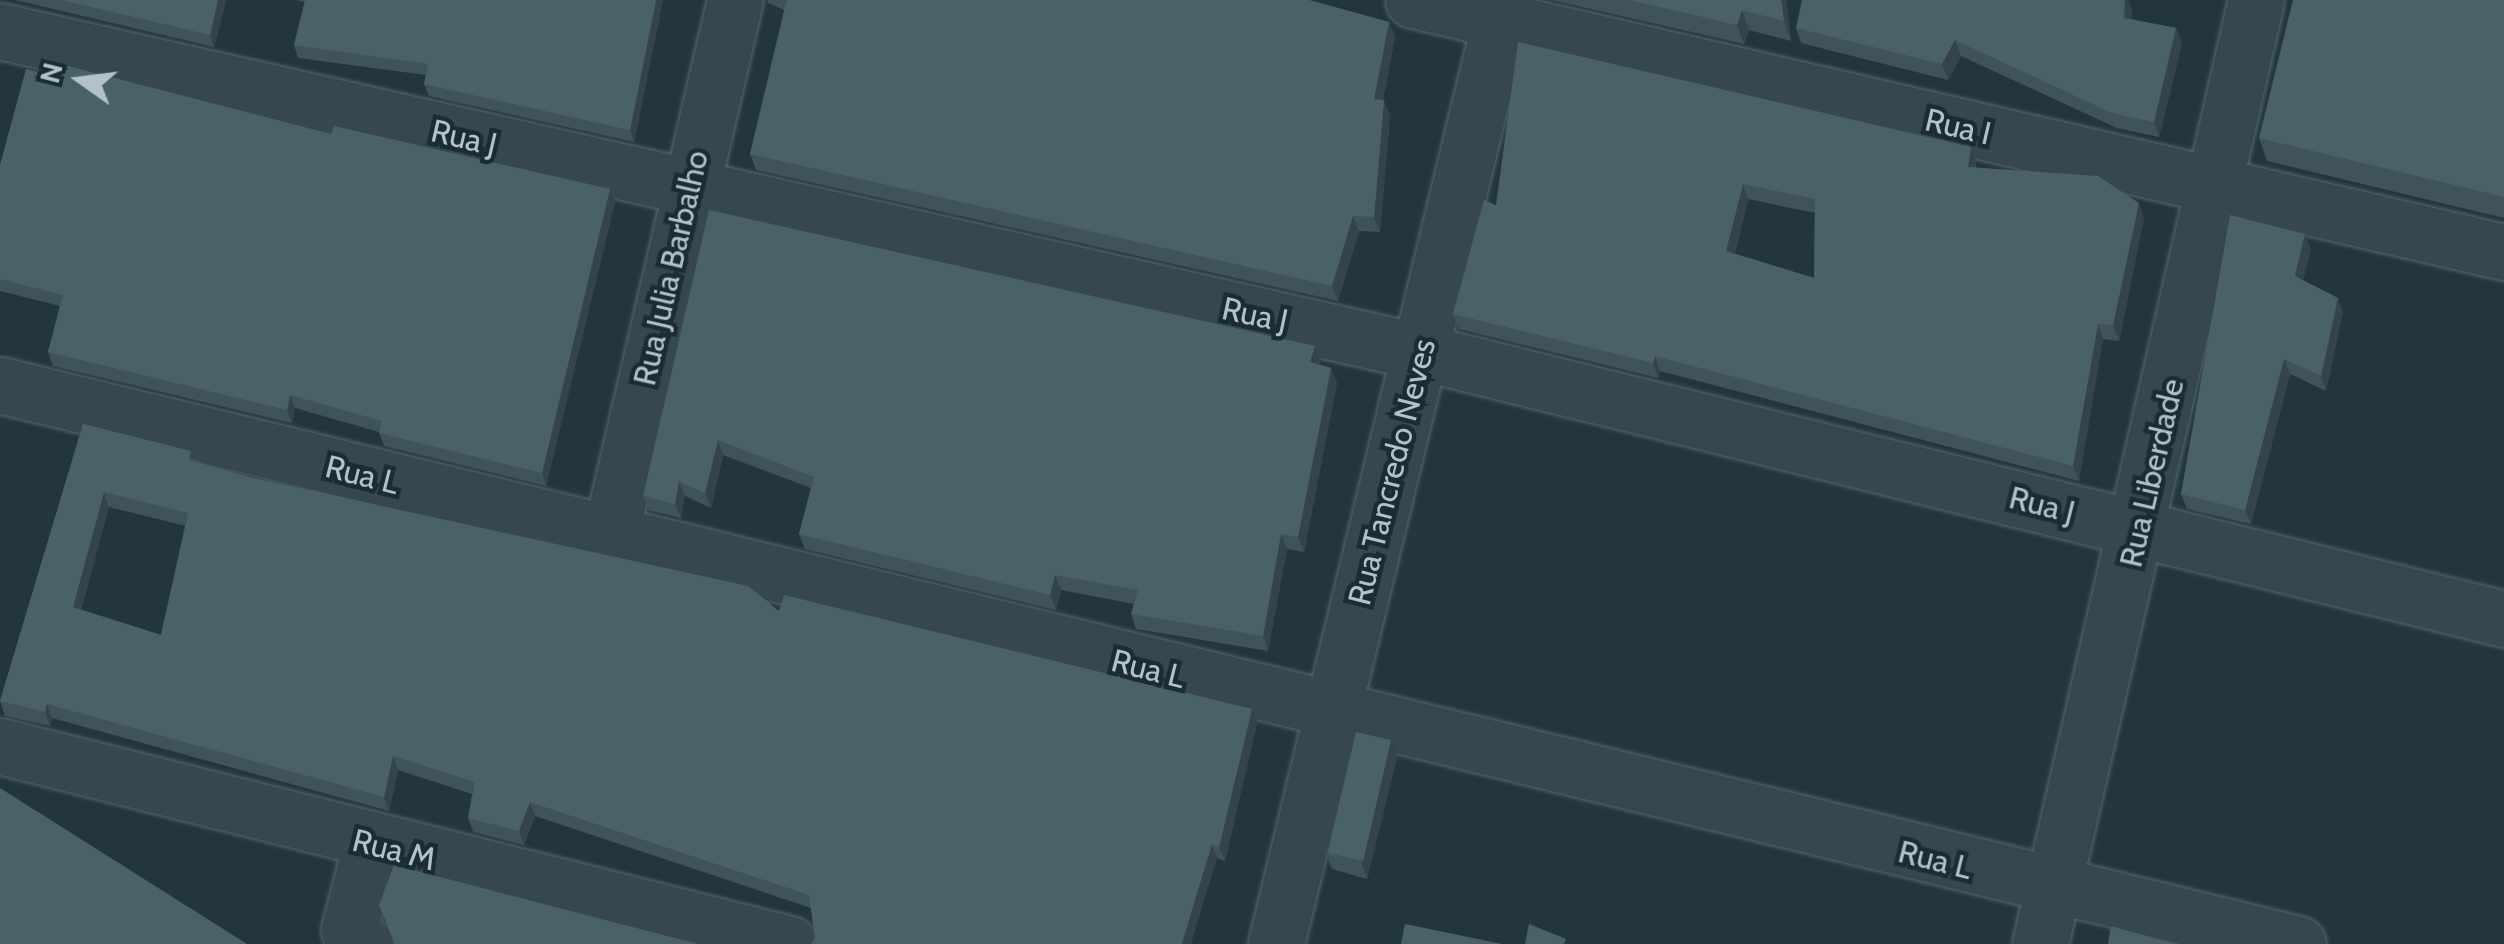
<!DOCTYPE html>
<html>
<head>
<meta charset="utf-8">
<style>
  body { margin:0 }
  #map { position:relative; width:2504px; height:944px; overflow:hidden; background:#23363f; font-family:Cabin,sans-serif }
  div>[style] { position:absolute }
  .roads { filter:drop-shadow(0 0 2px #55656d) drop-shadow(0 0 2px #55656d) }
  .minor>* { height:55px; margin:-27.5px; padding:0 27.5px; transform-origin:27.5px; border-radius:27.5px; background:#37474f }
  .wall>* { inset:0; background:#40535b }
  .shaded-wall>* { inset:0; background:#34444a }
  .building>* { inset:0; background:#4b616a; transform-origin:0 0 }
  span { translate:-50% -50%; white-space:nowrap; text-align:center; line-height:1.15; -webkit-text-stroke:9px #1c2c34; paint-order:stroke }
  .street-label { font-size:32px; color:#b3c2ca }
  .north { position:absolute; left:30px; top:30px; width:100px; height:100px; -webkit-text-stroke:8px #1c2c34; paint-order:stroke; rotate:284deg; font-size:28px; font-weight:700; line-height:40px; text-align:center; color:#b3c2ca }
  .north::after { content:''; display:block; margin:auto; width:35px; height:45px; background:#b3c2ca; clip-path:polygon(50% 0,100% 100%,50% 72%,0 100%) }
</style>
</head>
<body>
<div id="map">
  <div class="roads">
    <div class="minor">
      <i style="left:1413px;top:0;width:1120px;rotate:13.01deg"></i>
      <i style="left:0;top:31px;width:1457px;rotate:12.73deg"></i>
      <i style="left:1421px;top:352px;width:1115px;rotate:13.85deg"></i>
      <i style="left:0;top:385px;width:2365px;rotate:13.67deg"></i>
      <i style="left:610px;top:536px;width:550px;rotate:-76.87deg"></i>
      <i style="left:0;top:746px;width:814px;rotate:14.07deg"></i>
      <i style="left:365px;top:944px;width:21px;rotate:-139deg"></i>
      <i style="left:349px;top:930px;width:88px;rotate:-75.5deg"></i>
      <i style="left:1276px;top:944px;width:971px;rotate:-76.36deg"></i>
      <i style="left:2040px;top:944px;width:968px;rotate:-77.11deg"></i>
    </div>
  </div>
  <div class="wall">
    <i style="clip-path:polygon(15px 0,226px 0,214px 47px)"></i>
    <i style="clip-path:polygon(296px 0,663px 0,634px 142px,429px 96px,424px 84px,426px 75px,298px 58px,294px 45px,305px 2px)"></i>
    <i style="clip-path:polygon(767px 0,1309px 0,1389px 22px,1395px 37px,1383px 100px,1390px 116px,1380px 232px,1359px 231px,1338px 301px,756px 170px,750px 154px,784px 10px,768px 3px)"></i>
    <i style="clip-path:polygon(1552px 0,1786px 0,1791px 41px,1749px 30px,1744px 44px)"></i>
    <i style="clip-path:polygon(2504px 0,2504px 218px,2267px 161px,2259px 138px)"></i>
    <i style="clip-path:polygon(2132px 9px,2131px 19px,2176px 28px,2182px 44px,2159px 137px,2117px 128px,1961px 56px,1948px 80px,1801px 43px,1796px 28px)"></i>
    <i style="clip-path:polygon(331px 134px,610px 189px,615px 202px,546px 486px,384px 446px,379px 432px,295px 408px,292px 423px,53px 366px,48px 352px,60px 306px,0 291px,0 165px)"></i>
    <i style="clip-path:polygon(evenodd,1971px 147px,1976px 162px,1976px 168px,2144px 218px,2119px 341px,2103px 339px,2079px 481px,1660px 371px,1658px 378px,1459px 329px,1453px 314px,1496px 205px,1971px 147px,1748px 199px,1815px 213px,1814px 278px,1735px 254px,1748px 199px)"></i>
    <i style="clip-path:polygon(709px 210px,1315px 346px,1320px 361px,1319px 364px,1331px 368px,1337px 383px,1304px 552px,1287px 549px,1268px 651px,1136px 629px,1131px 614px,1134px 604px,1061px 590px,1056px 610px,805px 549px,799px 534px,811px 488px,723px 455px,711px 508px,685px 496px,681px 518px,648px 510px,643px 496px)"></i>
    <i style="clip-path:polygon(2311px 249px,2303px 280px,2343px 312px,2326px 391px,2290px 374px,2251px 524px,2187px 509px,2181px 494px)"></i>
    <i style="clip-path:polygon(evenodd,83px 424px,245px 476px,779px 611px,1257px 723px,1225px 861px,1217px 858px,815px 938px,811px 908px,535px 816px,524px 845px,473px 832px,468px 818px,472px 794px,398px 770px,389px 811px,52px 718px,50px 726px,5px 716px,0 701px,83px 424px,109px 507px,186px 526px,161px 635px,81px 610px,109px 507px)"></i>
    <i style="clip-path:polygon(1397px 757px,1367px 879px,1332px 869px,1325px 852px)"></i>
  </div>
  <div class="shaded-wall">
    <i style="clip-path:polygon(218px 0,226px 0,214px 47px,210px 35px)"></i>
    <i style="clip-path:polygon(656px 0,663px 0,634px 142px,630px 130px)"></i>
    <i style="clip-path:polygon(1781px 0,1786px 0,1791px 41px,1784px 21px)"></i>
    <i style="clip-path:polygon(2125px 0,2128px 0,2132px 9px,2130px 33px,2124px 18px)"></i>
    <i style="clip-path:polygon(1742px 10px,1749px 30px,1744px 44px,1737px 25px)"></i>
    <i style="clip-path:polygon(1389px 22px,1395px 37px,1380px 115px,1374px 99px)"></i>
    <i style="clip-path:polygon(2176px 28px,2182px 44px,2159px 137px,2154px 122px)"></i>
    <i style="clip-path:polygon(1955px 40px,1961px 56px,1948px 80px,1942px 64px)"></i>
    <i style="clip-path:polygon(1384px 100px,1390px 116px,1380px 232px,1374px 217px)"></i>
    <i style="clip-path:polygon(1971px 147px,1976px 162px,1973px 182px,1968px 167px)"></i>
    <i style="clip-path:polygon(1743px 184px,1748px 199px,1732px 266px,1726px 251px)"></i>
    <i style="clip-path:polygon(610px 189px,615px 202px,546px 486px,542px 473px)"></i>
    <i style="clip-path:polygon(2139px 203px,2144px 218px,2119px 341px,2113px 325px)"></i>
    <i style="clip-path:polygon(1353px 216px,1359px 231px,1338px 301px,1332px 286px)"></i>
    <i style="clip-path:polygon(2305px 234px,2311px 249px,2300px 291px,2295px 276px)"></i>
    <i style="clip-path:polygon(2338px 298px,2343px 312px,2326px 391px,2321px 376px)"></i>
    <i style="clip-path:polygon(2098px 324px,2103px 339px,2079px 481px,2073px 466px)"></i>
    <i style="clip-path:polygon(1315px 346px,1320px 361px,1316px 377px,1310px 362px)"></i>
    <i style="clip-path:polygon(1655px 356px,1660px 371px,1658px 378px,1653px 363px)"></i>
    <i style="clip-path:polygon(2284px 359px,2290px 374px,2251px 524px,2245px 510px)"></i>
    <i style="clip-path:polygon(1331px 368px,1337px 383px,1304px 552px,1298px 537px)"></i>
    <i style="clip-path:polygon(290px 395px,295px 408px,292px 423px,287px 410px)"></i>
    <i style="clip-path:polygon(718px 440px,723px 455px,711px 508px,705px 493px)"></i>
    <i style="clip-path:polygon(679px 481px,685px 496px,681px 518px,675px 504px)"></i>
    <i style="clip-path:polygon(104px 492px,109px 507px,78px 621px,73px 607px)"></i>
    <i style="clip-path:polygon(1281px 534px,1287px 549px,1268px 651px,1263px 636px)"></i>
    <i style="clip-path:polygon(1055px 575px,1061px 590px,1056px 610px,1050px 595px)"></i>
    <i style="clip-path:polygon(47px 704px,52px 718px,50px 726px,45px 712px)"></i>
    <i style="clip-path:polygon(1252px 709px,1257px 723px,1225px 861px,1219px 847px)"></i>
    <i style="clip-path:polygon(1391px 740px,1397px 757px,1367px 879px,1361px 862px)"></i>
    <i style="clip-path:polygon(393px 756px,398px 770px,389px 811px,384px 797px)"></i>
    <i style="clip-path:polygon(530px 802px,535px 816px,524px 845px,519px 831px)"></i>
    <i style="clip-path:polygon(1212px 844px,1217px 858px,1191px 944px,1182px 944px)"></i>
  </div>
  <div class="building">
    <i style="clip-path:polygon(62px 0,218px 0,210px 35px)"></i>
    <i style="clip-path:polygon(305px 0,656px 0,630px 130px,424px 84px,428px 64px,294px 45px)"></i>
    <i style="clip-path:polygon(787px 0,1309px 0,1389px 22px,1374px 99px,1384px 100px,1374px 217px,1353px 216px,1332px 286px,750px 154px)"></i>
    <i style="clip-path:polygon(1630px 0,1781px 0,1784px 21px,1742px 10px,1737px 25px)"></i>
    <i style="clip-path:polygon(1802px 0,2125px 0,2124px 18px,2176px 28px,2154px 122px,2112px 113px,1955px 40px,1942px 64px,1796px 28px)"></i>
    <i style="clip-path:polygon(2293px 0,2504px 0,2504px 197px,2259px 138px)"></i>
    <i style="clip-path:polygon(evenodd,1518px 42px,1971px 147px,1968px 167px,2098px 176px,2139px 203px,2113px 325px,2098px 324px,2073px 466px,1655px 356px,1653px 363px,1453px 314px,1484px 200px,1496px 205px,1518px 42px,1743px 184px,1815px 199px,1814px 278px,1726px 251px,1743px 184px)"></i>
    <i style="clip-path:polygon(64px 65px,331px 134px,334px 126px,610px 189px,542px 473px,379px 433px,382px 421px,290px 395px,287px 410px,48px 352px,63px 295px,0 279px,0 165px,26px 69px,61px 77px)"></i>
    <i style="clip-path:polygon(709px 210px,1315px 346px,1310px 362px,1331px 368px,1298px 537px,1281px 534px,1263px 636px,1131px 614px,1138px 590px,1055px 575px,1050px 595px,799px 534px,814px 477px,718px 440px,705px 493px,679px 481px,675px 504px,643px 496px)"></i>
    <i style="clip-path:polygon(2230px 215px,2305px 234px,2295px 276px,2338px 298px,2321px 376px,2284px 359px,2245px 510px,2181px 494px)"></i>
    <i style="clip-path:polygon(evenodd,83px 424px,191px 451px,189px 460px,245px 476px,748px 586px,779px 611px,784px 595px,1252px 709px,1219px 847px,1212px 844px,1182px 944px,811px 944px,815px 938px,809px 895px,530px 802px,519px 831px,468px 818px,475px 782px,393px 756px,384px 797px,47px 704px,45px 712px,0 701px,83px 424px,104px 492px,188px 513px,161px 635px,73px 607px,104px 492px)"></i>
    <i style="left:1356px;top:732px;width:36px;height:124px;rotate:13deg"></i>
    <i style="clip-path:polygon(0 788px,247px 944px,0 944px)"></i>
    <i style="clip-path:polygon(394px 865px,698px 944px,395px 944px,379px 905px)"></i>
    <i style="clip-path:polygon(1405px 924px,1502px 944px,1401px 944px)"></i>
    <i style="clip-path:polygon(1529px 924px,1566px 939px,1564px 944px,1525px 944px)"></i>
    <i style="clip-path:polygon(2111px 926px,2174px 944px,2108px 944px)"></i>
  </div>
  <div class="street-label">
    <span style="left:1958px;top:127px;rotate:13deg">Rua I</span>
    <span style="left:464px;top:138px;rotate:13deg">Rua J</span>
    <span style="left:671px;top:268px;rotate:-77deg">Rua Julia Barbalho</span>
    <span style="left:1255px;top:315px;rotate:12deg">Rua J</span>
    <span style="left:1392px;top:472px;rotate:-76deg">Rua Tancredo Neves</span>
    <span style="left:2152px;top:473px;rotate:-77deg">Rua Liberdade</span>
    <span style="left:362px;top:475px;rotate:14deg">Rua L</span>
    <span style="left:2042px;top:505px;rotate:14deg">Rua J</span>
    <span style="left:1148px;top:669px;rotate:14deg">Rua L</span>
    <span style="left:394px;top:850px;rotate:14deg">Rua M</span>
    <span style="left:1935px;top:860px;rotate:14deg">Rua L</span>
  </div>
  <div class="north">N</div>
</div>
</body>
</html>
